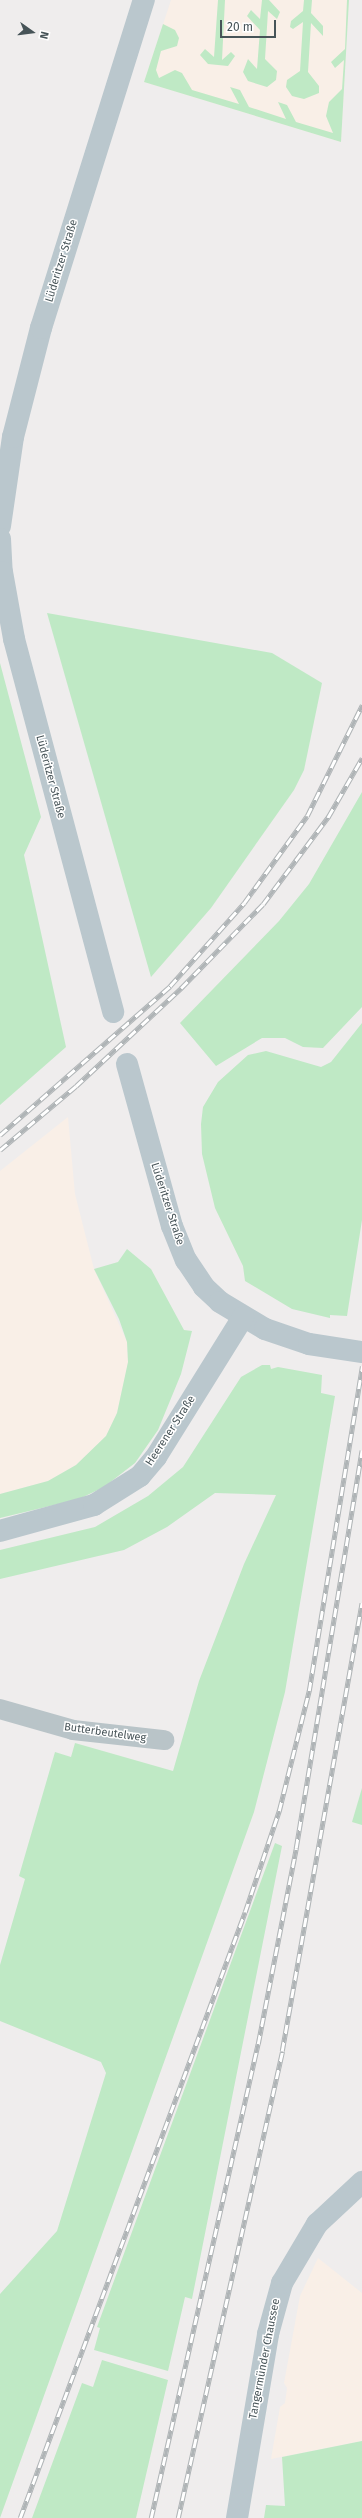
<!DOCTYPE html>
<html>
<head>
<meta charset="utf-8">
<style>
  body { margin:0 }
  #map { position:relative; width:362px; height:2518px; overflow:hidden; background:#efeded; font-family:"Fira Sans",sans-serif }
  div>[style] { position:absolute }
  .commercial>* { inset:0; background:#f9efe7 }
  .green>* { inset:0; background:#bfe9c5 }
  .minor>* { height:20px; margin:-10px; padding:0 10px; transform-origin:10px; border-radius:10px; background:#b9c4c8 }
  .secondary>* { height:22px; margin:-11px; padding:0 11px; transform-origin:11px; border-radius:11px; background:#bac7cd }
  .rail>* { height:4.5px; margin-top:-2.25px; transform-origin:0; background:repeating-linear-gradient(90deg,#fff 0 9px,#afb4b6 0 18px); box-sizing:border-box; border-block:1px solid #afb4b6 }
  span { translate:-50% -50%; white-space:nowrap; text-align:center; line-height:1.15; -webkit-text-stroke:3px #fff; paint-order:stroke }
  .street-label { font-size:11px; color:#475458 }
  .north { position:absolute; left:12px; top:12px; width:40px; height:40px; -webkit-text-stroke:3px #fff; paint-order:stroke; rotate:104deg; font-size:11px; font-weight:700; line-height:16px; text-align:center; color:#475458 }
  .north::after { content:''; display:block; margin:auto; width:14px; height:18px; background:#475458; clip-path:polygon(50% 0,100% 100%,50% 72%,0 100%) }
  .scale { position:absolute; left:220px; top:20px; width:56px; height:18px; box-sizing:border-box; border:2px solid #475458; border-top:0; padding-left:5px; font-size:12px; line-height:14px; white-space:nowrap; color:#475458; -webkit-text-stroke:3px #fff; paint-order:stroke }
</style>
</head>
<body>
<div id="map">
  <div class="commercial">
    <i style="clip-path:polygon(171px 0,349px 0,341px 142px,144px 82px)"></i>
    <i style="clip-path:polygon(68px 1117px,75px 1194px,94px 1269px,127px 1342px,128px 1363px,117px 1413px,106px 1436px,76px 1465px,48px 1481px,0 1494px,0 1171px)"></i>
    <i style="clip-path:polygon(318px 2258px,362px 2293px,362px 2441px,271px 2459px,280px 2407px,285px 2403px,287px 2388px,284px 2383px,300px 2296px)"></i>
  </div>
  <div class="green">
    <i style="clip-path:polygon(218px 0,225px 0,222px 60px,231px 52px,235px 56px,228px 66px,208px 64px,200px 55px,205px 49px,214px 57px)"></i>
    <i style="clip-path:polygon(262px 0,269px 0,280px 12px,277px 19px,268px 11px,265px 59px,277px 71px,276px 80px,267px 87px,248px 81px,243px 72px,248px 59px,257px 69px,260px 30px,247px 16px,251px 10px,260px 19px)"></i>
    <i style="clip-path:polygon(304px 0,312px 0,311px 13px,323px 26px,323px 36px,311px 23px,308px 72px,319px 86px,319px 93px,304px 99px,292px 96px,286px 87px,287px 80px,300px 71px,303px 22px,293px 29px,290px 27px,291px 21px,303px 11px)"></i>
    <i style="clip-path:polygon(347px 0,349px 0,341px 142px,144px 82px,163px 24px,175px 30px,179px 38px,177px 46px,161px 51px,156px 70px,159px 78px,175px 70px,182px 73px,192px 90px,239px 104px,230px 87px,240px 90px,249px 107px,286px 119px,278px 102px,287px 105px,296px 122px,333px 133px,326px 116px,329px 102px,342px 89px,344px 60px,335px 68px,331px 62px,345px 49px)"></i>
    <i style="clip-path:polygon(47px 613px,272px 653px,322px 683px,304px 770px,294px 790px,211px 908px,151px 977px)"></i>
    <i style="clip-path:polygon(0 663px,41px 817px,24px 855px,66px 1047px,0 1105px)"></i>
    <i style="clip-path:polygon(362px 792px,362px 1007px,323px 1048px,303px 1047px,285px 1038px,262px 1038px,216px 1066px,180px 1023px,279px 921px,309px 884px)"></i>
    <i style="clip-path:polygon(362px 1023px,362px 1220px,347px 1316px,330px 1315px,330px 1318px,292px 1309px,245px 1281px,243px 1266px,215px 1208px,202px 1154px,201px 1124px,203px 1107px,218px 1082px,248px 1055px,266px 1051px,321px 1067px,331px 1062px)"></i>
    <i style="clip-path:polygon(127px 1249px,151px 1269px,184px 1330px,192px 1331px,181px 1374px,158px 1430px,135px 1463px,104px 1487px,79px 1499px,0 1518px,0 1494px,48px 1481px,76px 1465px,106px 1436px,117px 1413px,128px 1362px,127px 1342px,119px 1319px,94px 1269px,118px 1262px)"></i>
    <i style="clip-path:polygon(262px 1365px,270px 1365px,271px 1369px,278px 1367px,322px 1375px,321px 1393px,335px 1396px,285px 1692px,254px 1812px,0 2518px,0 2294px,57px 2231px,106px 2073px,101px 2062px,0 2021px,0 1965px,25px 1879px,19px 1876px,55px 1752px,71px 1757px,75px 1743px,173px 1771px,199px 1681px,244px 1564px,276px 1495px,215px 1493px,167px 1527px,124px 1550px,0 1579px,0 1550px,95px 1527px,148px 1496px,183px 1467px,241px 1377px)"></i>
    <i style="clip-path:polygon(362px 1788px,362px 1825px,352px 1822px)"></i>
    <i style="clip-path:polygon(275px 1843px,282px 1846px,192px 2299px,185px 2297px,168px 2371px,94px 2350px,100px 2328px,97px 2327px)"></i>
    <i style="clip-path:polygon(102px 2360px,168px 2380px,136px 2518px,32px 2518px,82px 2383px,93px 2387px)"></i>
    <i style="clip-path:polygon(362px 2441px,362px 2518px,264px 2518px,266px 2505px,285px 2506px,282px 2457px)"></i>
  </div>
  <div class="minor">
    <i style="left:0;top:1709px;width:76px;rotate:16deg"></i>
    <i style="left:73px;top:1730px;width:92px;rotate:6.3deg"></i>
  </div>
  <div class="secondary">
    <i style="left:0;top:526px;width:90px;rotate:-81.7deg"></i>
    <i style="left:13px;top:437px;width:113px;rotate:-75.6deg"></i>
    <i style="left:41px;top:328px;width:344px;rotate:-72.6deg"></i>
    <i style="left:0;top:539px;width:33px;rotate:87deg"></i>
    <i style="left:2px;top:572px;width:68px;rotate:79.8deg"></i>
    <i style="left:14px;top:639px;width:386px;rotate:75.1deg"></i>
    <i style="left:127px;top:1064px;width:168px;rotate:74.5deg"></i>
    <i style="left:172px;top:1226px;width:37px;rotate:68deg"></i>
    <i style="left:186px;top:1260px;width:32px;rotate:56deg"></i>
    <i style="left:204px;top:1287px;width:22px;rotate:43deg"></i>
    <i style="left:220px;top:1302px;width:52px;rotate:31deg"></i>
    <i style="left:265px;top:1329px;width:46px;rotate:18.8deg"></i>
    <i style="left:309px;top:1344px;width:54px;rotate:8.6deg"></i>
    <i style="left:0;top:1531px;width:98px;rotate:-15.5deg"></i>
    <i style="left:94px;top:1505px;width:54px;rotate:-32.2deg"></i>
    <i style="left:140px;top:1476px;width:25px;rotate:-50deg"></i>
    <i style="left:156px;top:1457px;width:165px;rotate:-58.1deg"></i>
    <i style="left:237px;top:2518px;width:187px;rotate:-80.4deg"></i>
    <i style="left:268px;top:2334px;width:53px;rotate:-74.6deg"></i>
    <i style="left:282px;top:2283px;width:69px;rotate:-59.3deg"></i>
    <i style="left:317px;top:2224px;width:62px;rotate:-43deg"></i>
  </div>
  <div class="rail">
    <i style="left:0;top:1135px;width:226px;rotate:-41.2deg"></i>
    <i style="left:170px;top:986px;width:111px;rotate:-48.3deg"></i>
    <i style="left:244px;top:903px;width:107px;rotate:-54.1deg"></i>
    <i style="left:307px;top:816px;width:124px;rotate:-63.6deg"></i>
    <i style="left:0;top:1150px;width:99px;rotate:-40.1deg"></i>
    <i style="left:76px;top:1086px;width:144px;rotate:-43deg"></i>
    <i style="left:181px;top:988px;width:117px;rotate:-45.7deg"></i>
    <i style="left:263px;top:904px;width:109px;rotate:-53.2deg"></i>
    <i style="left:328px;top:817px;width:68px;rotate:-60deg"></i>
    <i style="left:20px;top:2518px;width:646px;rotate:-69.63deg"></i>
    <i style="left:245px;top:1912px;width:107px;rotate:-71.4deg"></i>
    <i style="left:279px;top:1811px;width:124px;rotate:-76deg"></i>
    <i style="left:309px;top:1691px;width:329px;rotate:-80.7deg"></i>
    <i style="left:151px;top:2518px;width:486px;rotate:-77.3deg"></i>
    <i style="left:258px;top:2044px;width:200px;rotate:-79deg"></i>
    <i style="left:296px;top:1848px;width:403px;rotate:-80.6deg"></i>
    <i style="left:178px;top:2518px;width:478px;rotate:-77.4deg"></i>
    <i style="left:282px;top:2051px;width:455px;rotate:-79.9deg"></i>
  </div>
  <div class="street-label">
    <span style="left:62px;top:261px;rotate:-73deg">Lüderitzer Straße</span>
    <span style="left:50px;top:777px;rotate:75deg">Lüderitzer Straße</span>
    <span style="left:167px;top:1204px;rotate:72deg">Lüderitzer Straße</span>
    <span style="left:171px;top:1431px;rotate:-57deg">Heerener Straße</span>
    <span style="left:105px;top:1733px;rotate:8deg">Butterbeutelweg</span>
    <span style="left:265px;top:2359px;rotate:-79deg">Tangermünder Chaussee</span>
  </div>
  <div class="north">N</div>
  <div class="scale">20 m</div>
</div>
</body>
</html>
